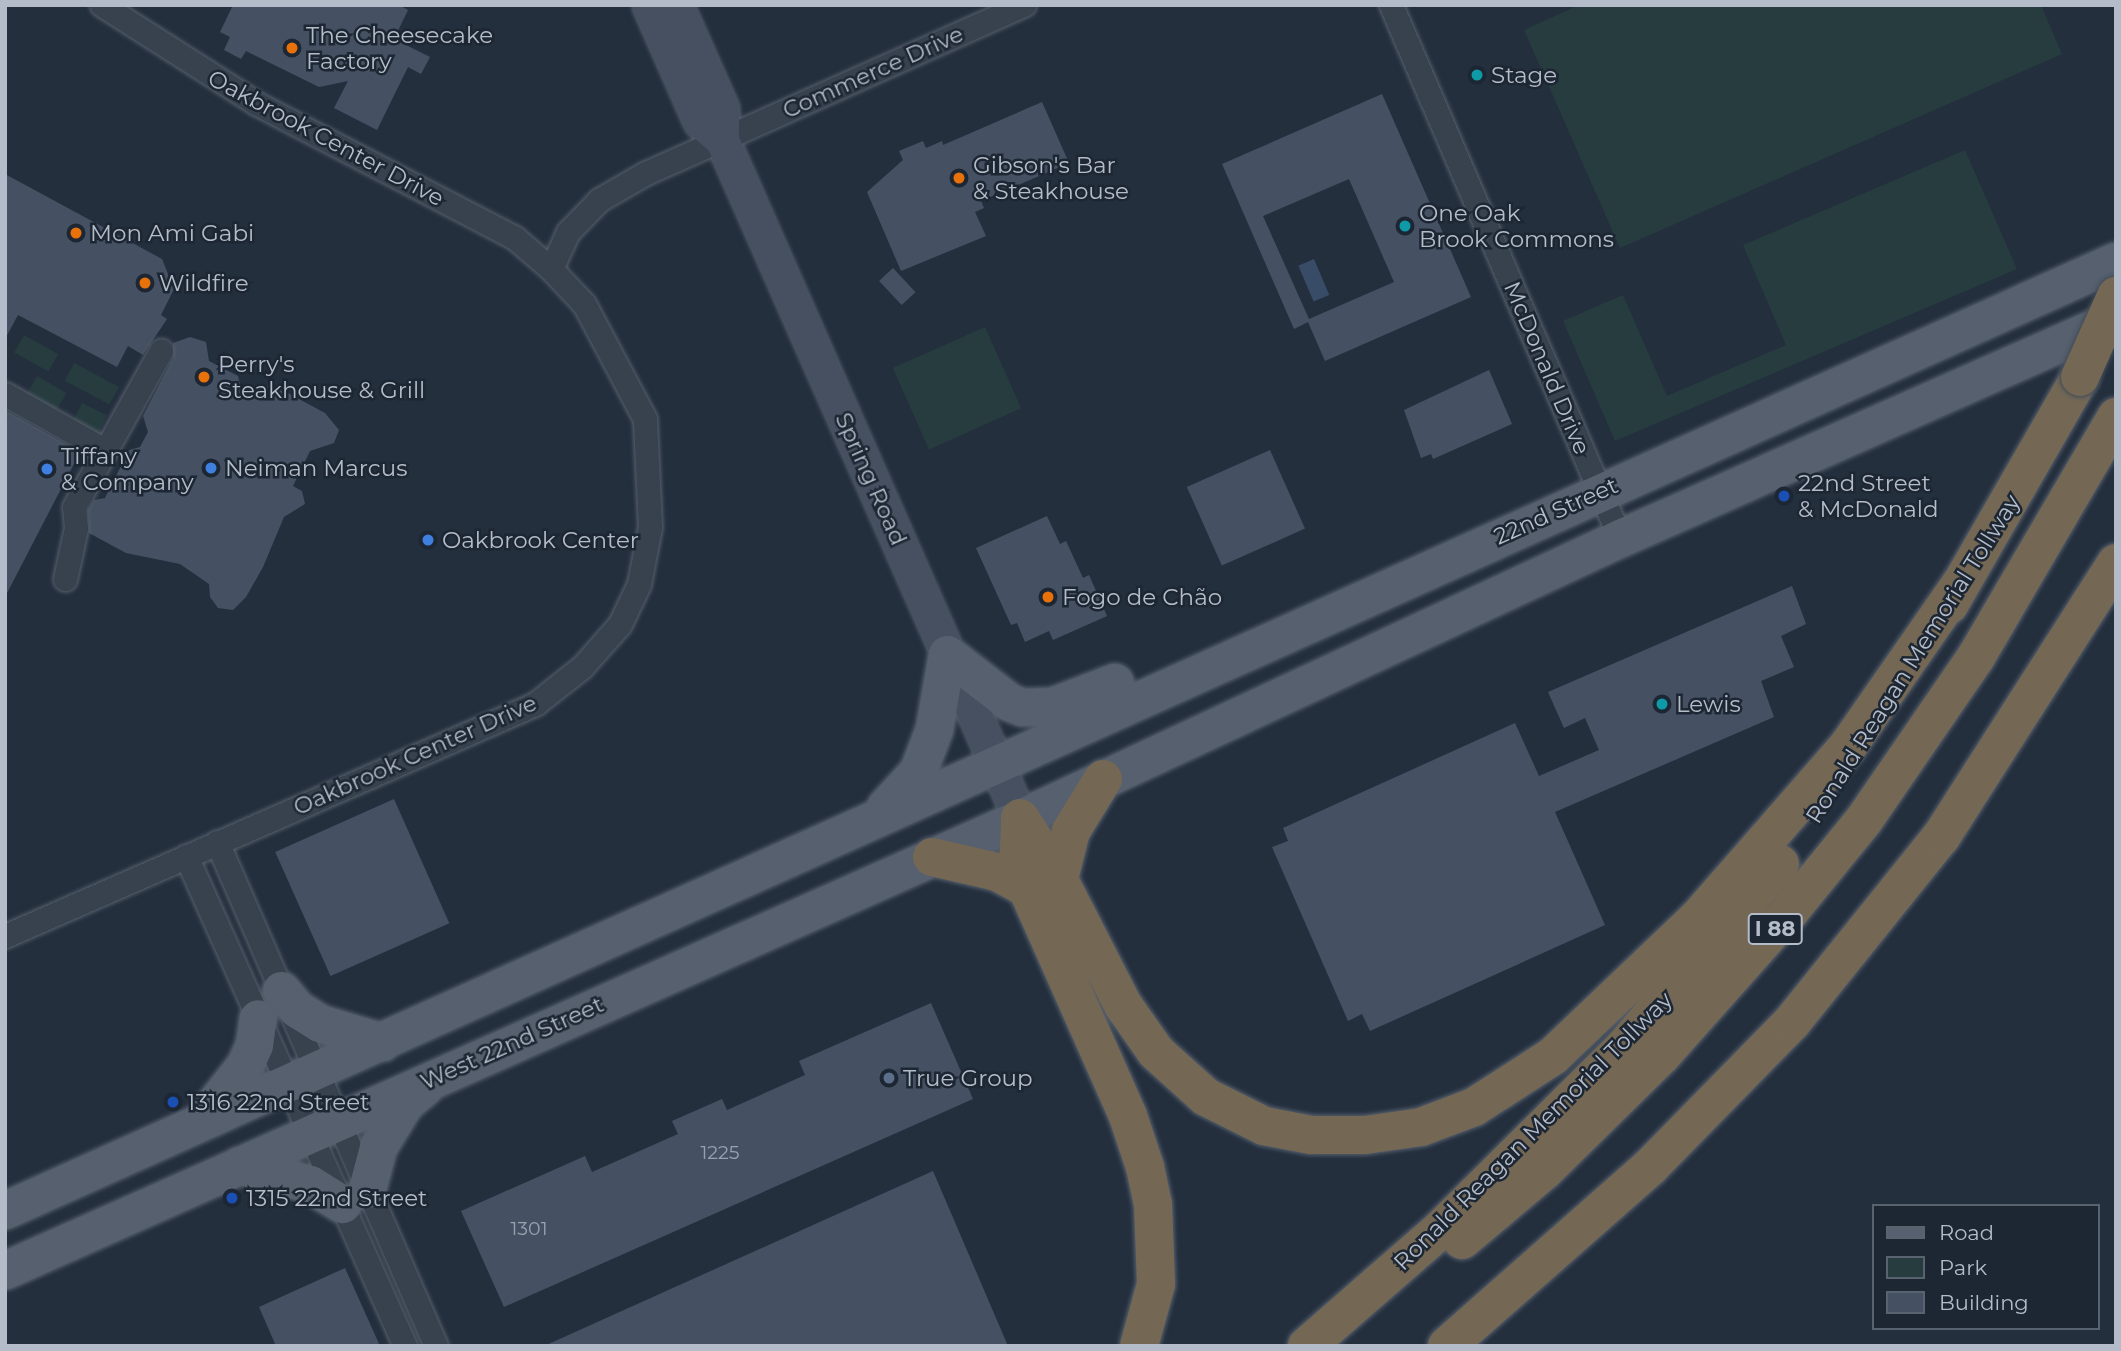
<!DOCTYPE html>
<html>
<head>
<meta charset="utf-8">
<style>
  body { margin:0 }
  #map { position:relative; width:2121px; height:1351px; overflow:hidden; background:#242f3e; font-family:Montserrat,sans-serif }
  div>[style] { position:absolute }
  .green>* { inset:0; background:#263c3f; transform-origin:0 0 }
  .water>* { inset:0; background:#394c67; transform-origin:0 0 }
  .building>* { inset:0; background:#455162; transform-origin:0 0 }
  .roads { filter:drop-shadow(0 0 2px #565f6c) drop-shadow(0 0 2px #565f6c) }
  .street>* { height:23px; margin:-11.5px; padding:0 11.5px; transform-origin:11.5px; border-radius:11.5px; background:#38414e }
  .secondary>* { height:33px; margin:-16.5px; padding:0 16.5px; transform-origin:16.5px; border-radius:16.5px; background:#465061 }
  .primary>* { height:37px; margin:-18.5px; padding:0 18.5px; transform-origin:18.5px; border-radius:18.5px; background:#56606e }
  .highway>* { height:38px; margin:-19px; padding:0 19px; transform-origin:19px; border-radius:19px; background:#746855 }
  .bridges { filter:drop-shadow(0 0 2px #434c59) drop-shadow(0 0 2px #434c59) }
  .highway-bridge>* { height:38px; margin:-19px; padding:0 19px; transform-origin:19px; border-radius:19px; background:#746855 }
  .dots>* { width:19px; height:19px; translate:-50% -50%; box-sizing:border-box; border:4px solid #1d2633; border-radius:50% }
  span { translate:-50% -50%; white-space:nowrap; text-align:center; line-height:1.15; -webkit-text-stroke:5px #1d2633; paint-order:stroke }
  .number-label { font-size:19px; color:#98a1af }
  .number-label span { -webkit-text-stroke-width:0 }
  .shield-label span { padding:2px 5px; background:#1d2633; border:2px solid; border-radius:5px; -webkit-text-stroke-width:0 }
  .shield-label { font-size:21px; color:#b4bcc9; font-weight:700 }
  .poi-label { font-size:23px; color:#b4bcc9 }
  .left { translate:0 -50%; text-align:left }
  .street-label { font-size:23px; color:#b4bcc9 }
  .frame { position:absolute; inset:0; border:7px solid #b4bcc9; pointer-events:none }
  .legend { position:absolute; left:1872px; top:1204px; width:228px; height:126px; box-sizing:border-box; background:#1d2633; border:2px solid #59626f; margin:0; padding:9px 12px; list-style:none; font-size:21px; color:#b4bcc9 }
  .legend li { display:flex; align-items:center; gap:14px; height:35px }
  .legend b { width:35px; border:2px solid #59626f }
</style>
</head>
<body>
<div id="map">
  <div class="green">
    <i style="clip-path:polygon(1579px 5px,2041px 5px,2062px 54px,1620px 248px,1524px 30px)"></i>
    <i style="clip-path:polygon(1965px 150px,2017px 269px,1615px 441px,1563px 321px,1623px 295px,1667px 396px,1786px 345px,1743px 245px)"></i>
    <i style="left:985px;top:327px;width:89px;height:101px;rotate:66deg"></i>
    <i style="left:24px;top:335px;width:39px;height:20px;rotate:29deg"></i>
    <i style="left:74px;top:363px;width:51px;height:20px;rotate:28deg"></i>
    <i style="left:37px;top:376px;width:34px;height:25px;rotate:30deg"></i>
    <i style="left:82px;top:403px;width:28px;height:21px;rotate:26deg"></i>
  </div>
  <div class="water">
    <i style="left:1314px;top:259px;width:39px;height:17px;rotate:67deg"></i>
  </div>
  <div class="building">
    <i style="clip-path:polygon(233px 5px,399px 5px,408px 10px,394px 39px,430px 57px,421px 74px,408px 67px,377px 130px,334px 108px,348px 81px,319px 87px,246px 51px,241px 59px,224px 50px,230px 37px,220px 32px)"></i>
    <i style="clip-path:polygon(evenodd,1382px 94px,1471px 297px,1325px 361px,1308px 322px,1294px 329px,1222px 164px,1382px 94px,1349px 179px,1394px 282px,1309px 319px,1263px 216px,1349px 179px)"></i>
    <i style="clip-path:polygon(1042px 102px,1069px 163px,981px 201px,984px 208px,975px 212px,986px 236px,901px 271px,867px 192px,903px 160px,899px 151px,923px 141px,926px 148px,942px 141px,943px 145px)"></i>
    <i style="clip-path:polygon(5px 174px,162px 259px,174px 289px,161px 315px,167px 319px,143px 355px,128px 346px,117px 367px,18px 315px,5px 339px)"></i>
    <i style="left:893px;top:268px;width:33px;height:19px;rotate:47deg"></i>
    <i style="clip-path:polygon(190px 337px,206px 342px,209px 361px,238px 376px,241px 389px,268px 386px,288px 393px,325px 413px,339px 430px,334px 443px,310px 451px,293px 486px,302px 491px,305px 504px,284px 517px,263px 567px,246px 597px,233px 610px,218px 608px,210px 597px,209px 584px,180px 564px,126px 553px,89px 533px,88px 510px,94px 500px,105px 498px,129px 450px,140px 447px,148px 432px,143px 416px,173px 358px,173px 343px)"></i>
    <i style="clip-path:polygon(1489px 370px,1512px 424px,1433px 459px,1431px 454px,1421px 458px,1404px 410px)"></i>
    <i style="clip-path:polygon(5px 410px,73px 448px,77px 458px,5px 597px)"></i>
    <i style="left:1270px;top:450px;width:86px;height:91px;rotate:66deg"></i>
    <i style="clip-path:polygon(1047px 516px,1060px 544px,1066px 541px,1083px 578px,1089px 575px,1107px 616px,1053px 640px,1049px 631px,1025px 642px,1017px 623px,1011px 625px,976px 548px)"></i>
    <i style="clip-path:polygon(1792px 586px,1806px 624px,1781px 636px,1794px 667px,1761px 681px,1774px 717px,1555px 812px,1605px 925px,1370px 1031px,1362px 1014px,1348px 1021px,1272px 847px,1288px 841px,1283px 828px,1515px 723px,1539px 776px,1599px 750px,1585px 718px,1564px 728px,1548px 692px)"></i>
    <i style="left:394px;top:799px;width:136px;height:130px;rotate:66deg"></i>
    <i style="clip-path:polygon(931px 1003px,973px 1099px,504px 1307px,461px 1211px,585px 1156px,592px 1172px,678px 1134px,672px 1121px,722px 1099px,727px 1110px,805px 1075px,799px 1061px)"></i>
    <i style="clip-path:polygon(933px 1171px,1008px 1346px,544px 1346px)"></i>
    <i style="clip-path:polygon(345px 1268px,380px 1346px,276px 1346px,259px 1307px)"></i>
  </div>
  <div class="roads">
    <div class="street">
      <i style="left:1391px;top:5px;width:580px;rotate:66.75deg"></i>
      <i style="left:551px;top:269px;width:41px;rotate:-65.3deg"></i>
      <i style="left:568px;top:232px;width:45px;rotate:-45.9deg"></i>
      <i style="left:599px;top:200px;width:54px;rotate:-29.9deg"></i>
      <i style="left:646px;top:173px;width:414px;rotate:-24deg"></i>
      <i style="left:5px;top:394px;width:112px;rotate:29.3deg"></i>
      <i style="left:65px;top:579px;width:52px;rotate:-77.8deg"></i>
      <i style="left:76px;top:528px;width:21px;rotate:-95deg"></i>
      <i style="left:74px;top:507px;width:179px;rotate:-60.9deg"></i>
      <i style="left:217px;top:842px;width:550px;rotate:66.51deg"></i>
      <i style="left:186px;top:856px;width:537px;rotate:65.92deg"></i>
      <i style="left:5px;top:936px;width:579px;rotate:-23.64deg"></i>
      <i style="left:535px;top:704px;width:60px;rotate:-38.2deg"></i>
      <i style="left:582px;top:667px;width:57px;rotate:-48.5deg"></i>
      <i style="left:620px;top:624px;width:44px;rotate:-64.6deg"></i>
      <i style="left:639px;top:584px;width:58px;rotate:-79.1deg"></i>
      <i style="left:650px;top:527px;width:108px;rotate:-92.7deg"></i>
      <i style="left:645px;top:419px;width:130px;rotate:-117.9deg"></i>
      <i style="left:584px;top:304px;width:48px;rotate:-133.3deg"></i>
      <i style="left:551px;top:269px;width:48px;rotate:-139.3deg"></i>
      <i style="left:515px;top:238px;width:292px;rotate:-152.5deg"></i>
      <i style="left:256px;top:103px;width:183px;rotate:-147.5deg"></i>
    </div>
    <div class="secondary">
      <i style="left:649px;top:5px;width:127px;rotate:66.3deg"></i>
      <i style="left:700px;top:121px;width:29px;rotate:41deg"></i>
      <i style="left:676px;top:5px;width:114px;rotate:66.1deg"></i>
      <i style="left:722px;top:109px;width:31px;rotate:90deg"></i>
      <i style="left:722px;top:140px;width:741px;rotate:66.27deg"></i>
    </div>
    <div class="primary">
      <i style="left:885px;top:807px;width:49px;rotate:-47.5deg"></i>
      <i style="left:918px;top:771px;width:45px;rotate:-69.1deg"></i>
      <i style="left:934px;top:729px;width:76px;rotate:-80.2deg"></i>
      <i style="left:947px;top:654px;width:78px;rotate:37.7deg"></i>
      <i style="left:1009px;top:702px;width:14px;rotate:21deg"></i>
      <i style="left:1022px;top:707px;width:30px;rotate:-2deg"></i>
      <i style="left:1052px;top:706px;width:67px;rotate:-20.9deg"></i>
      <i style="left:281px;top:990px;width:25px;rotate:50deg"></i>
      <i style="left:297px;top:1009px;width:26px;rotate:32deg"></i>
      <i style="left:319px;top:1023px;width:66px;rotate:16.8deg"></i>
      <i style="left:205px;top:1116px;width:65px;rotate:-51.9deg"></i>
      <i style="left:245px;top:1065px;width:22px;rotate:-66deg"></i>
      <i style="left:254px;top:1045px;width:27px;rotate:-82deg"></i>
      <i style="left:239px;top:1165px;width:73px;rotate:15deg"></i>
      <i style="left:310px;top:1184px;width:38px;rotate:32deg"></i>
      <i style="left:367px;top:1189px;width:43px;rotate:-75.3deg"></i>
      <i style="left:378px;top:1147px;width:52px;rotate:-58.5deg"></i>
      <i style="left:405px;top:1103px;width:26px;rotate:-40deg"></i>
      <i style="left:5px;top:1210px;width:2315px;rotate:-24.21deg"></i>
      <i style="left:5px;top:1270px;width:1111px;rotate:-24deg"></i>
      <i style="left:1020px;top:818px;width:662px;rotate:-25.02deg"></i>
      <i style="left:1620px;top:538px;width:543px;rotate:-23.92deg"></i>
    </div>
    <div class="highway">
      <i style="left:1949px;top:605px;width:263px;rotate:-60.1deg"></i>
      <i style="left:1020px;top:818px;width:69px;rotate:57.5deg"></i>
      <i style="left:1057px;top:876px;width:145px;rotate:62.9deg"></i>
      <i style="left:1123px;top:1005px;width:57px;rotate:54.9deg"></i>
      <i style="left:1156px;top:1052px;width:67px;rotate:42deg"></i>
      <i style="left:1206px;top:1097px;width:65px;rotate:26.6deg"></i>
      <i style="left:1264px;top:1126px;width:48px;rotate:10.8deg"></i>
      <i style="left:1311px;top:1135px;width:54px"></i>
      <i style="left:1365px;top:1135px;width:57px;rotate:-8.1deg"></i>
      <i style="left:1421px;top:1127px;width:57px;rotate:-20.7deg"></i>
      <i style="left:1474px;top:1107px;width:94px;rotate:-32.8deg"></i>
      <i style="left:1553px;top:1056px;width:200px;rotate:-43.6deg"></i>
      <i style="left:1698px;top:918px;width:228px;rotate:-48.9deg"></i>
      <i style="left:1848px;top:746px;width:200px;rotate:-55.2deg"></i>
      <i style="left:1020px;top:820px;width:34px;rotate:92deg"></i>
      <i style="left:1019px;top:854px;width:35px;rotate:77deg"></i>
      <i style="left:1027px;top:888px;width:249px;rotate:66.1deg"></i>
      <i style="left:1128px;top:1116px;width:54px;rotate:71.6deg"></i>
      <i style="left:1145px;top:1167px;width:39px;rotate:78deg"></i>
      <i style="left:1153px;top:1205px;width:79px;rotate:87.8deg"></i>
      <i style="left:1156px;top:1284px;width:64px;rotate:105.3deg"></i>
      <i style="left:932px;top:857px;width:67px;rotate:13deg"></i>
      <i style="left:997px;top:872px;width:34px;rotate:28deg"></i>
      <i style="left:1059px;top:879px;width:49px;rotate:-76deg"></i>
      <i style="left:1071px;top:831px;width:61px;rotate:-58.4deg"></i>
      <i style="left:1462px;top:1240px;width:107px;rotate:-40.1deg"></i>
      <i style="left:1544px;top:1171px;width:164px;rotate:-44.5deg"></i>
      <i style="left:1661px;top:1056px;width:194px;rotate:-48.3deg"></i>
      <i style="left:1790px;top:911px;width:117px;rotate:-50.9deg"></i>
      <i style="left:1864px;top:820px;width:198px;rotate:-55.5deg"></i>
      <i style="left:1976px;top:657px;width:278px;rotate:-59.7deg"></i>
      <i style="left:1307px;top:1346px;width:178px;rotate:-41.1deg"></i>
      <i style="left:1441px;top:1229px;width:260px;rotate:-44.8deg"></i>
      <i style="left:1625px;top:1046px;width:239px;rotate:-49.6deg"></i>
      <i style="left:1447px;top:1346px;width:271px;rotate:-41.4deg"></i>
      <i style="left:1650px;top:1167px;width:203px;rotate:-45.6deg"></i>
      <i style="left:1792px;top:1022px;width:238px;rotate:-51.2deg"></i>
      <i style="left:1941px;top:837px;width:325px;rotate:-57.4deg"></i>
    </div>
  </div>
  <div class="bridges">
    <div class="highway-bridge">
      <i style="left:2080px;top:377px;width:89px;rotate:-66deg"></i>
    </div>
  </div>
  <div class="dots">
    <i style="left:292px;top:48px;background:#e8710a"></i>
    <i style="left:1477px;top:75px;background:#0f9aa8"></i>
    <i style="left:959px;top:178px;background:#e8710a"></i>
    <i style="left:1405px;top:226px;background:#0f9aa8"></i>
    <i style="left:76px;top:233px;background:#e8710a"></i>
    <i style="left:145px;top:283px;background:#e8710a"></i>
    <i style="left:204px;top:377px;background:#e8710a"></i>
    <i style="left:211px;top:468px;background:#3f7fe0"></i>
    <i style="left:47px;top:469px;background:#3f7fe0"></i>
    <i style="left:1784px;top:496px;background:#1a4fb4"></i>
    <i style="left:428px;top:540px;background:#3f7fe0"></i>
    <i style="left:1048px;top:597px;background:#e8710a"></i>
    <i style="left:1662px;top:704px;background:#0f9aa8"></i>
    <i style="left:889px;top:1078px;background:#5c6f8a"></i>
    <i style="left:173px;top:1102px;background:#1a4fb4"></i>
    <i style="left:232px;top:1198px;background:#1a4fb4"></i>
  </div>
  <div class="number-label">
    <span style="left:720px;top:1153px">1225</span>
    <span style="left:529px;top:1229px">1301</span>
  </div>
  <div class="shield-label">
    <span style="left:1775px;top:929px">I 88</span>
  </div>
  <div class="poi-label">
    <span class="left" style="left:306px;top:48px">The Cheesecake<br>Factory</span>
    <span class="left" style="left:1491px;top:75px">Stage</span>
    <span class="left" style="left:973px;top:178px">Gibson's Bar<br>&amp; Steakhouse</span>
    <span class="left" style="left:1419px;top:226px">One Oak<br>Brook Commons</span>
    <span class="left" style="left:90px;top:233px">Mon Ami Gabi</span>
    <span class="left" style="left:159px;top:283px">Wildfire</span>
    <span class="left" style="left:218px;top:377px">Perry's<br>Steakhouse &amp; Grill</span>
    <span class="left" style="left:61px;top:469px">Tiffany<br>&amp; Company</span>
    <span class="left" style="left:225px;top:468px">Neiman Marcus</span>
    <span class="left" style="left:1798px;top:496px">22nd Street<br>&amp; McDonald</span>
    <span class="left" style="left:442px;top:540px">Oakbrook Center</span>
    <span class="left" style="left:1062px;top:597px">Fogo de Chão</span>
    <span class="left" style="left:1676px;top:704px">Lewis</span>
    <span class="left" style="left:903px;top:1078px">True Group</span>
    <span class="left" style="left:187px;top:1102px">1316 22nd Street</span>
    <span class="left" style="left:246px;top:1198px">1315 22nd Street</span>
  </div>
  <div class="street-label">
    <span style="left:873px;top:72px;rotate:-24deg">Commerce Drive</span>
    <span style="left:326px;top:138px;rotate:28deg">Oakbrook Center Drive</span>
    <span style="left:1547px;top:368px;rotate:67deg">McDonald Drive</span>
    <span style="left:871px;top:479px;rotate:66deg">Spring Road</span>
    <span style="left:1556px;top:511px;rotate:-24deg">22nd Street</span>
    <span style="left:1913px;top:659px;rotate:-58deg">Ronald Reagan Memorial Tollway</span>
    <span style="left:415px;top:755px;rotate:-24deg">Oakbrook Center Drive</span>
    <span style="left:512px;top:1043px;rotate:-24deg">West 22nd Street</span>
    <span style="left:1533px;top:1131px;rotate:-45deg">Ronald Reagan Memorial Tollway</span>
  </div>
  <div class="frame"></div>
  <ul class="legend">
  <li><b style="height:9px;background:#56606e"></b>Road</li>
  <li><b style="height:19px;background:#263c3f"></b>Park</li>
  <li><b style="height:19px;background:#455162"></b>Building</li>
  </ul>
</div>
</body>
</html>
